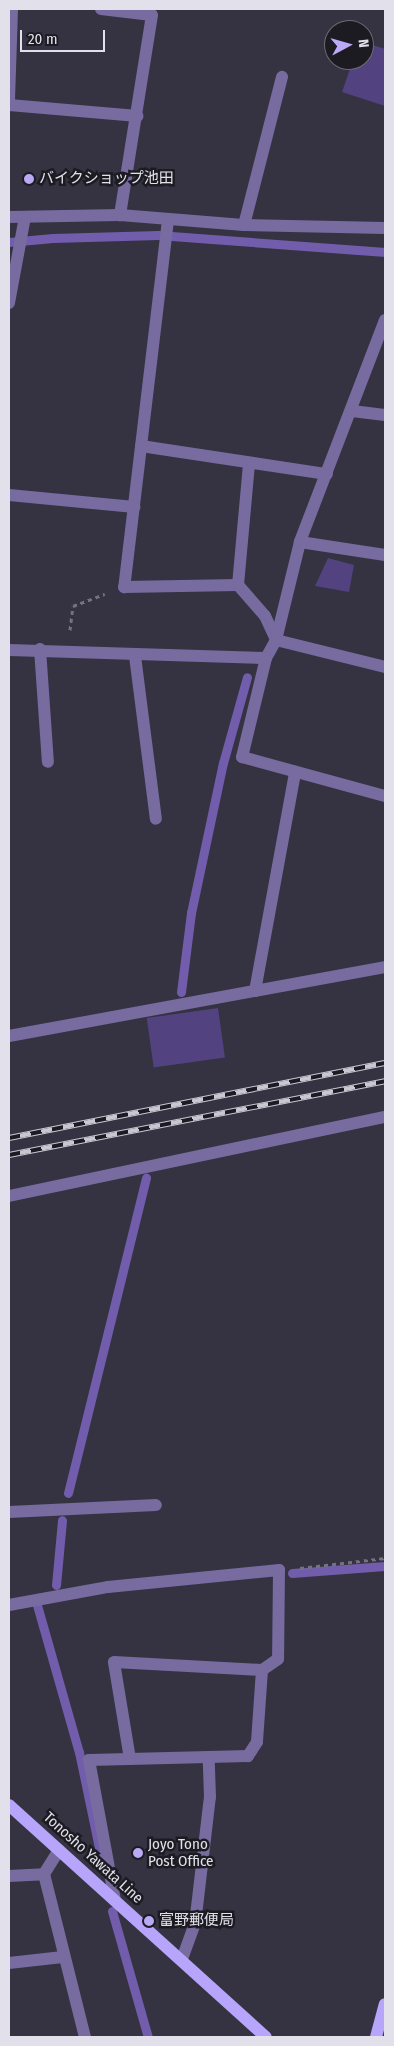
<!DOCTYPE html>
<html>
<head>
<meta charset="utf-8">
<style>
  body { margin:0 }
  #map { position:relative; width:394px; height:2046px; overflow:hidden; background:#353241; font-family:"Fira Sans Condensed","Noto Sans JP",sans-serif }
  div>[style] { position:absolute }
  .green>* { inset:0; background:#524280; transform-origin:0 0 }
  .stream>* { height:9px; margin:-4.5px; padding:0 4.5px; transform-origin:4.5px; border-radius:4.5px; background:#715dac }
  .path>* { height:3px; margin-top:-1.5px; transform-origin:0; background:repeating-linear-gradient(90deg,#74727f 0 4px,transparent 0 8px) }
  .minor>* { height:12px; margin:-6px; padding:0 6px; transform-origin:6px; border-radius:6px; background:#776ba0 }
  .major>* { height:12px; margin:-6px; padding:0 6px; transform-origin:6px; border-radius:6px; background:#b7a4fb }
  .rail>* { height:5.5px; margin-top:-2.75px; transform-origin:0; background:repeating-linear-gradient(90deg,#1c1b22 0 11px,#c9c7d2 0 22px); box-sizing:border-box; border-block:1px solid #c9c7d2 }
  .dots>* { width:14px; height:14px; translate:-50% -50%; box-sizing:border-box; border:2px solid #1c1b22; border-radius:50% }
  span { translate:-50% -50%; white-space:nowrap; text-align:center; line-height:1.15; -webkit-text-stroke:5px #1c1b22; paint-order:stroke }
  .poi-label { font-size:15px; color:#e2e1eb }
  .left { translate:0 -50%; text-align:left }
  .street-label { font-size:15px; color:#e2e1eb }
  .frame { position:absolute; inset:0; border:10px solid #e2e1eb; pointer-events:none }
  .north { position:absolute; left:324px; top:20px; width:50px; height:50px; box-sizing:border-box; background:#1c1b22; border:1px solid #6b6a72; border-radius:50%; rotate:84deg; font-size:14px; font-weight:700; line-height:20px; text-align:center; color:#e2e1eb }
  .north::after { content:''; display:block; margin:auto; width:18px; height:22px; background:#baaaf6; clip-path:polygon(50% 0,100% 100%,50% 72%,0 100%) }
  .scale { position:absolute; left:20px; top:30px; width:85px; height:22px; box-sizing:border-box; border:2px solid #e2e1eb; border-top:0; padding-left:6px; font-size:15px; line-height:18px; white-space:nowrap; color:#e2e1eb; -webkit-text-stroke:4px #1c1b22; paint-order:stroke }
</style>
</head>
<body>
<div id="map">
  <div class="green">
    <i style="clip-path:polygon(364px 42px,385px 49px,385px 106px,342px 92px,353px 60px,364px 60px)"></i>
    <i style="clip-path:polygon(328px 558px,354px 565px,349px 592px,315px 586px)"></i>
    <i style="left:218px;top:1008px;width:50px;height:72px;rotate:82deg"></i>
  </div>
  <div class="stream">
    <i style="left:9px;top:242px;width:44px;rotate:-5.2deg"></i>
    <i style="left:53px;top:238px;width:105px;rotate:-1.6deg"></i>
    <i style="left:158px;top:235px;width:228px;rotate:4.3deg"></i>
    <i style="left:181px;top:992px;width:80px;rotate:-82.8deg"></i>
    <i style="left:191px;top:913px;width:153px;rotate:-78deg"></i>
    <i style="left:223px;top:763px;width:89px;rotate:-74.4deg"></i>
    <i style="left:68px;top:1493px;width:325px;rotate:-76.1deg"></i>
    <i style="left:292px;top:1573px;width:93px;rotate:-4.3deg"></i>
    <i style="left:56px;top:1585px;width:65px;rotate:-84.7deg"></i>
    <i style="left:37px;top:1605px;width:153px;rotate:74.1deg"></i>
    <i style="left:79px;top:1752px;width:112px;rotate:78.2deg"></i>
    <i style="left:112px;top:1911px;width:131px;rotate:74.1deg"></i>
  </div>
  <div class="path">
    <i style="left:70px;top:630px;width:24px;rotate:-83deg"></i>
    <i style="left:73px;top:606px;width:34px;rotate:-21deg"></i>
    <i style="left:300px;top:1568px;width:86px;rotate:-6.7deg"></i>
  </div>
  <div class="minor">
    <i style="left:101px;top:9px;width:51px;rotate:6.7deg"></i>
    <i style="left:152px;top:15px;width:203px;rotate:99.1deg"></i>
    <i style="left:9px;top:100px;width:91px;rotate:-88.1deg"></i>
    <i style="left:9px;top:105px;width:129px;rotate:4.9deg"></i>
    <i style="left:9px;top:217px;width:111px;rotate:-1deg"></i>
    <i style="left:120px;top:215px;width:124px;rotate:4.6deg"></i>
    <i style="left:244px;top:225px;width:141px;rotate:1.2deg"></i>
    <i style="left:168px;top:220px;width:370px;rotate:96.8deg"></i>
    <i style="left:124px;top:587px;width:114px;rotate:-1deg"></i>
    <i style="left:238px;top:585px;width:41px;rotate:48.9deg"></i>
    <i style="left:265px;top:616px;width:26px;rotate:65deg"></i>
    <i style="left:276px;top:640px;width:112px;rotate:13.9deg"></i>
    <i style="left:244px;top:225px;width:153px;rotate:-75.6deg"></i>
    <i style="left:9px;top:303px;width:87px;rotate:-79.5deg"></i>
    <i style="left:385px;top:320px;width:238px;rotate:111deg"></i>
    <i style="left:300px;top:542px;width:101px;rotate:103.8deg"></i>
    <i style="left:276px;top:640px;width:21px;rotate:119deg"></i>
    <i style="left:266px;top:658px;width:102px;rotate:103.6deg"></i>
    <i style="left:242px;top:757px;width:148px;rotate:15.3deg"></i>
    <i style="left:352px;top:411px;width:33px;rotate:7deg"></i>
    <i style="left:141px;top:446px;width:188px;rotate:8.6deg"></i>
    <i style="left:9px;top:495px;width:126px;rotate:5.5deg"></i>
    <i style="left:300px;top:542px;width:86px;rotate:8.7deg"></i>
    <i style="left:238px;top:585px;width:122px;rotate:-84.8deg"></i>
    <i style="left:40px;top:649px;width:113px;rotate:86deg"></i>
    <i style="left:9px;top:650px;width:257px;rotate:1.8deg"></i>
    <i style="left:135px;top:656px;width:164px;rotate:82.7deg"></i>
    <i style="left:255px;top:991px;width:223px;rotate:-79.6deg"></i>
    <i style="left:9px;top:1036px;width:382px;rotate:-10.4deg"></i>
    <i style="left:9px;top:1196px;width:384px;rotate:-11.9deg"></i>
    <i style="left:9px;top:1512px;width:147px;rotate:-2.7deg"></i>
    <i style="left:9px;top:1605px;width:101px;rotate:-10.3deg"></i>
    <i style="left:108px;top:1587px;width:172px;rotate:-5.7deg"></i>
    <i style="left:279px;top:1570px;width:89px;rotate:90.6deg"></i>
    <i style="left:278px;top:1659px;width:19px;rotate:145deg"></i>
    <i style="left:262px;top:1670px;width:72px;rotate:94deg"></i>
    <i style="left:257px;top:1742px;width:17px;rotate:123deg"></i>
    <i style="left:248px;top:1756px;width:159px;rotate:178.6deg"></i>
    <i style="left:89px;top:1760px;width:142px;rotate:79.5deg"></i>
    <i style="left:130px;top:1759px;width:98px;rotate:-99.4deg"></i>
    <i style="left:114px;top:1662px;width:148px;rotate:3.1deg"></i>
    <i style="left:59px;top:1850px;width:28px;rotate:122deg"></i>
    <i style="left:44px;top:1874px;width:168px;rotate:75.9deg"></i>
    <i style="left:9px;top:1876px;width:35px;rotate:-3deg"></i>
    <i style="left:182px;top:1959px;width:37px;rotate:-70deg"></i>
    <i style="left:195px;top:1924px;width:128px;rotate:-83.3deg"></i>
    <i style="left:210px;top:1797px;width:38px;rotate:-92deg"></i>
    <i style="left:9px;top:1963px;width:54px;rotate:-6.3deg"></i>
  </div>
  <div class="major">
    <i style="left:9px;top:1805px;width:346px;rotate:42.1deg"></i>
    <i style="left:376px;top:2037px;width:34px;rotate:-75deg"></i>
  </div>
  <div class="rail">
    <i style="left:9px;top:1138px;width:383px;rotate:-11.3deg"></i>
    <i style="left:9px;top:1155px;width:383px;rotate:-11.1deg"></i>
  </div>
  <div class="dots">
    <i style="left:29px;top:179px;background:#baaaf6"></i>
    <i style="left:138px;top:1853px;background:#baaaf6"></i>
    <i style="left:149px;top:1921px;background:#baaaf6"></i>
  </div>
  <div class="poi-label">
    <span class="left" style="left:39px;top:179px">バイクショップ池田</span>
    <span class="left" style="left:148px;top:1853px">Joyo Tono<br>Post Office</span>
    <span class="left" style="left:159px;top:1921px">富野郵便局</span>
  </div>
  <div class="street-label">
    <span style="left:93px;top:1858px;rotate:42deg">Tonosho Yawata Line</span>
  </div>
  <div class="frame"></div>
  <div class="north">N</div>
  <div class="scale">20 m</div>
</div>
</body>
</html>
